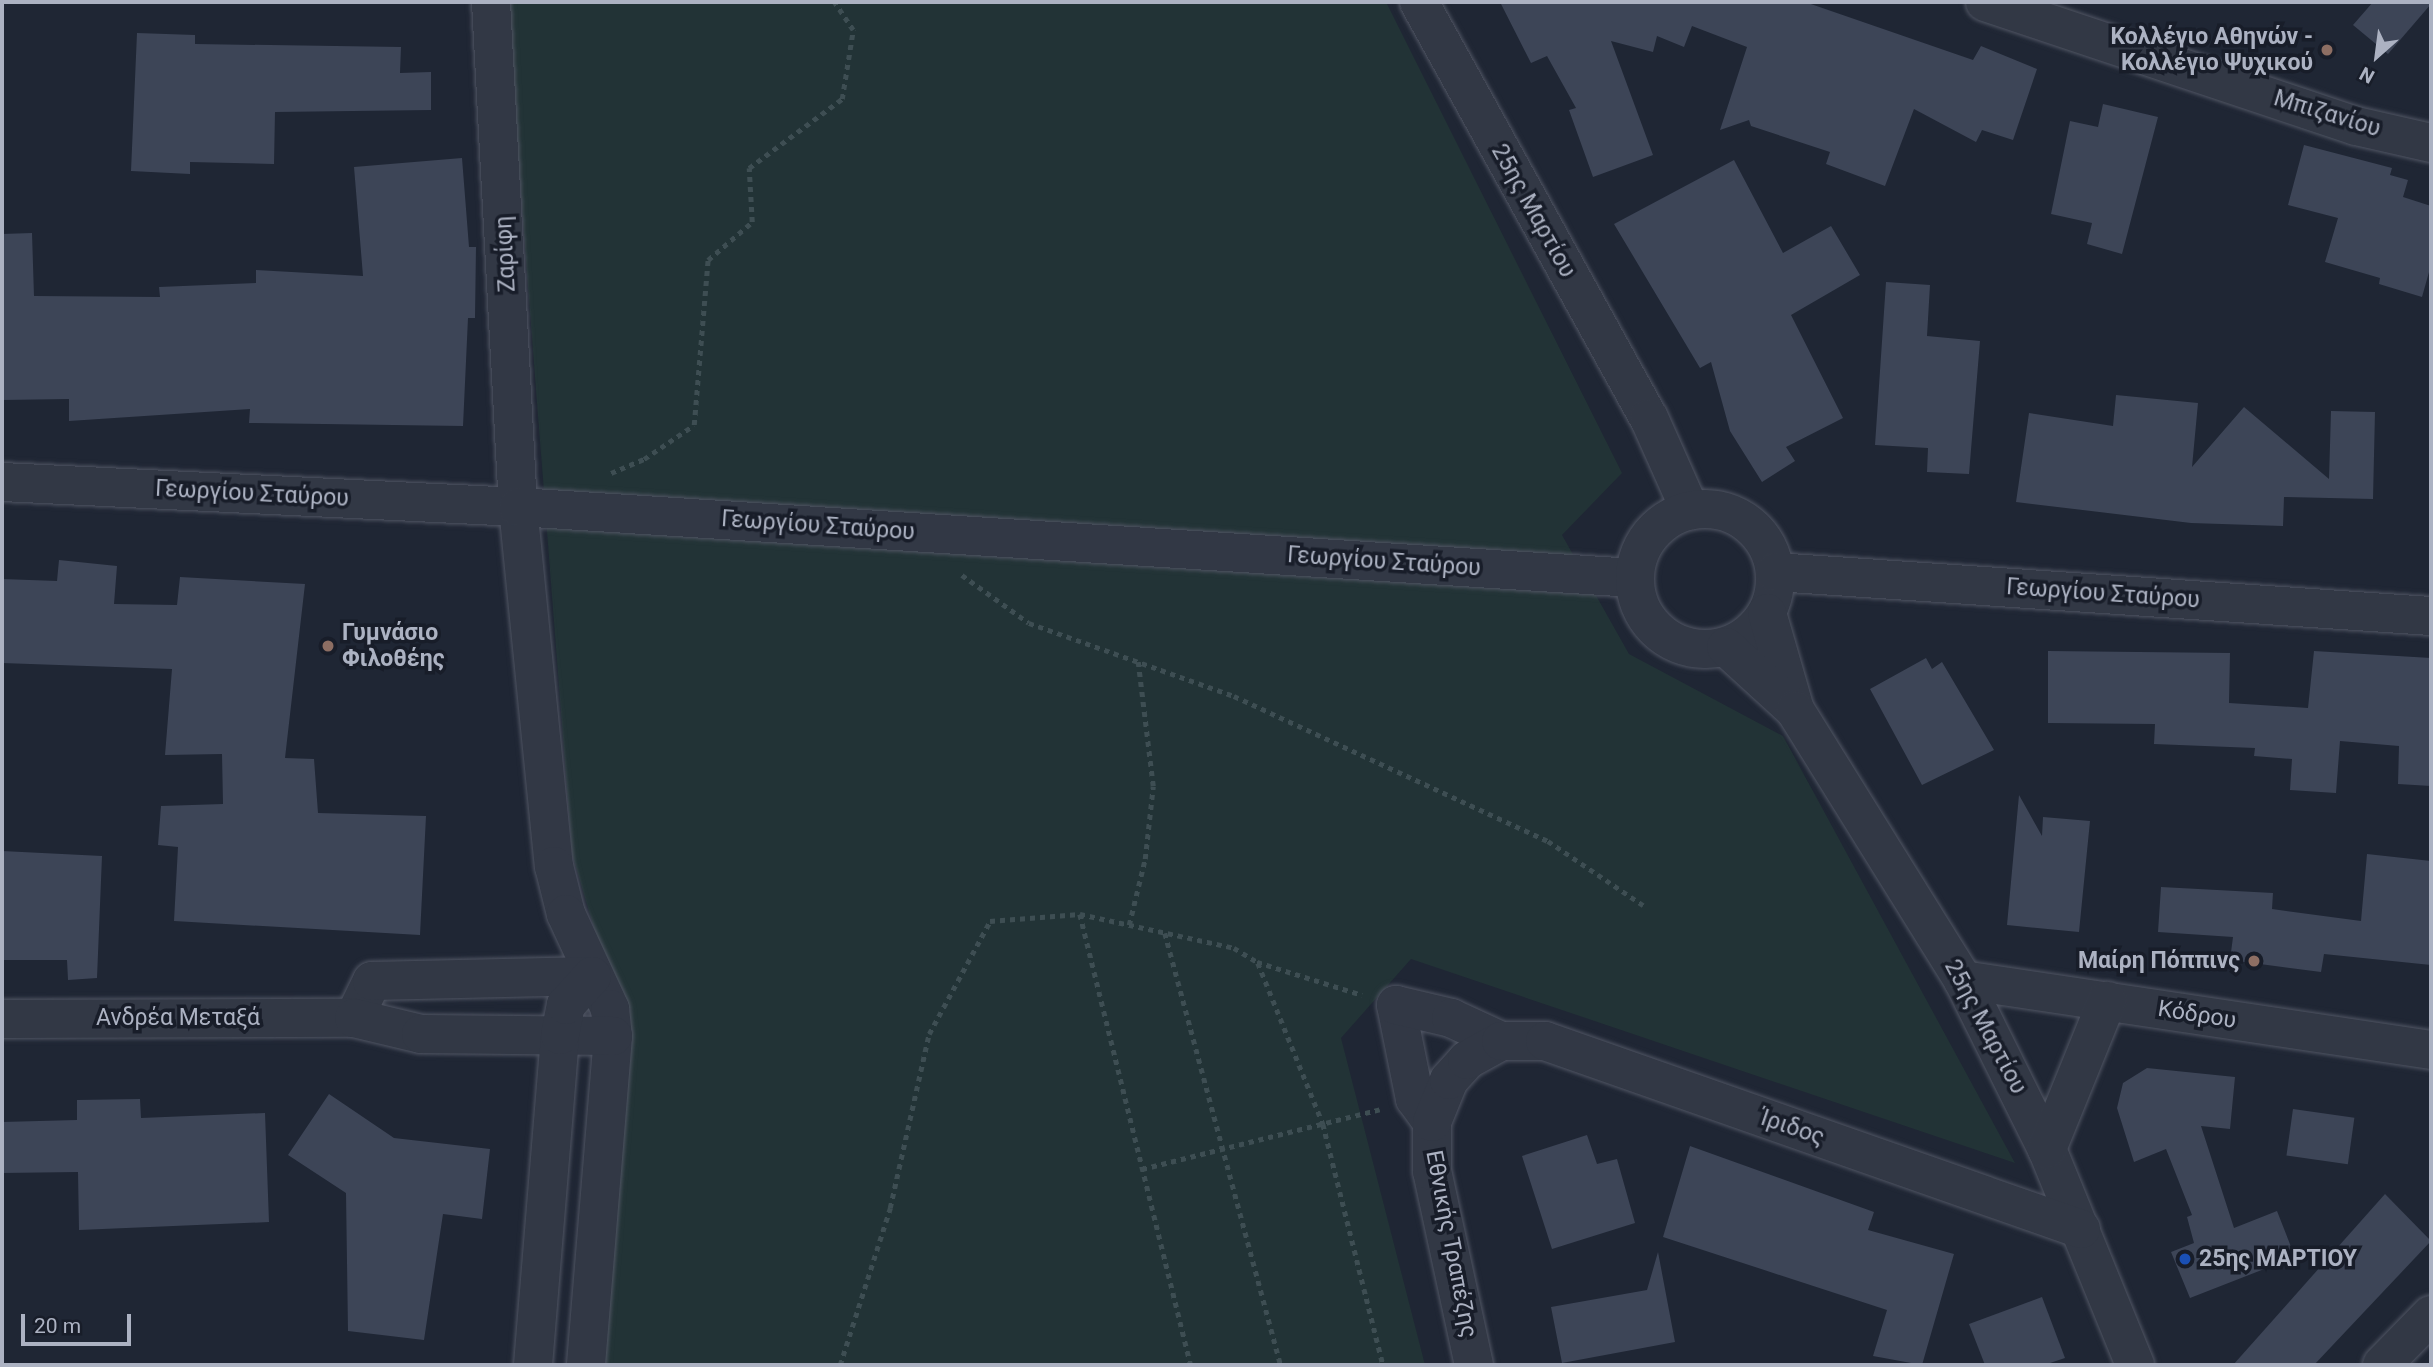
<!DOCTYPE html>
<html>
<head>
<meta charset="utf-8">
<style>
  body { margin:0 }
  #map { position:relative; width:2433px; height:1367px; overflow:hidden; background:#1f2634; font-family:Roboto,sans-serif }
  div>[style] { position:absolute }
  .green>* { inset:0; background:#223336 }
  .building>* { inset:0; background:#3d4557; transform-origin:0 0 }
  .path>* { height:4.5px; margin-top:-2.25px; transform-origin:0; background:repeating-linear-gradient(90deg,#3e4e53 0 5px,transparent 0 10px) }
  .roads { filter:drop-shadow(0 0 2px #505563) drop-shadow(0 0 2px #505563) }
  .minor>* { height:38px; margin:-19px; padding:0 19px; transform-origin:19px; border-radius:19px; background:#323845 }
  .minor>.ring { margin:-19px; padding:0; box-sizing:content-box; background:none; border:38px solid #323845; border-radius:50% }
  .dots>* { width:19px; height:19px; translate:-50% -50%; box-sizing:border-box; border:4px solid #181d29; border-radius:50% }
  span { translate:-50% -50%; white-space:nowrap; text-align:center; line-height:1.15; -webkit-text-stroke:7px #181d29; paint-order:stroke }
  .poi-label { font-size:23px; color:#acb2c2; font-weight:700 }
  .right { translate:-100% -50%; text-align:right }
  .left { translate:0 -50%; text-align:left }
  .street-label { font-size:23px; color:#acb2c2 }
  .frame { position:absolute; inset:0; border:4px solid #acb2c2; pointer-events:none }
  .north { position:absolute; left:2342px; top:21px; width:70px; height:70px; -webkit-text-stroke:5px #181d29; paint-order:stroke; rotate:208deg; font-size:19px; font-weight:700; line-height:28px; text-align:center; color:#acb2c2 }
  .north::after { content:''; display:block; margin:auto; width:24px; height:32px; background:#acb2c2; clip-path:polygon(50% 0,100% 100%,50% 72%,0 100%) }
  .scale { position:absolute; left:21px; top:1314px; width:110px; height:32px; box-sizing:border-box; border:4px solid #acb2c2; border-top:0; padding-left:9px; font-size:21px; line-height:24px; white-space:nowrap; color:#acb2c2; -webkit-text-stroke:5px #181d29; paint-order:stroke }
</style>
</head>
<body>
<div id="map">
  <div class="green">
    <i style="clip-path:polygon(506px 2px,1386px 2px,1622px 473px,1562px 535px,1629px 654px,1783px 736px,2015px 1163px,1411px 959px,1341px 1038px,1425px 1365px,601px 1365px,625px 1032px,572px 854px)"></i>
  </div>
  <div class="building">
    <i style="clip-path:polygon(1500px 2px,1805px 2px,1973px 60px,1981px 46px,2037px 69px,2013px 140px,1982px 130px,1976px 142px,1914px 109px,1885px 186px,1826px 164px,1830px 152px,1751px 126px,1749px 120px,1720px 130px,1747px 47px,1692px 26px,1684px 47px,1657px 36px,1653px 52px,1611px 41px,1653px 155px,1593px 177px,1569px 110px,1576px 108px,1547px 56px,1531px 63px)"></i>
    <i style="clip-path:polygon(2373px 2px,2431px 2px,2431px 4px,2388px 54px,2353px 25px)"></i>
    <i style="clip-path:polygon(137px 33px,195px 35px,195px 44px,401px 47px,400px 73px,431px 72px,431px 110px,275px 112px,274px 164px,190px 162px,190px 174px,131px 171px)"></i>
    <i style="clip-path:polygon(2103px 104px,2158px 117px,2122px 254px,2087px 244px,2092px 223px,2051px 214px,2070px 121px,2098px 127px)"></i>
    <i style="clip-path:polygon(2304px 145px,2392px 168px,2390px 175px,2408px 180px,2403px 197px,2431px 206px,2431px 265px,2422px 297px,2379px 284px,2380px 278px,2325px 262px,2338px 218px,2288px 205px)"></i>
    <i style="clip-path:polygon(462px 158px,469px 247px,476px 247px,475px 318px,468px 318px,463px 426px,249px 423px,250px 409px,69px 421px,69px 399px,2px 400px,2px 234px,32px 233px,34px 296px,160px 297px,159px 287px,256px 283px,256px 270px,363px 276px,354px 167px)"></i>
    <i style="clip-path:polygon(1734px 160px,1783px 253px,1831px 226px,1860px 275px,1791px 315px,1843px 418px,1786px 447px,1795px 461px,1762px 482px,1730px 431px,1711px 362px,1700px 368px,1614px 224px)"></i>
    <i style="clip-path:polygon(1886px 282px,1930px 285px,1927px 336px,1980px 341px,1969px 474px,1927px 472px,1928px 448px,1875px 445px)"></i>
    <i style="clip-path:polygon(2116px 395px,2198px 403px,2192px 467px,2244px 407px,2329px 479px,2331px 411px,2375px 412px,2373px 499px,2284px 497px,2283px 526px,2191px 523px,2016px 502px,2029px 413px,2113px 426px)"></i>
    <i style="clip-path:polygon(59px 560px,117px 566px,114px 604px,177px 605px,180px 577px,305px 584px,285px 758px,314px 759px,318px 813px,426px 816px,420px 935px,174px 921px,178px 847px,158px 845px,161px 806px,223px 804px,222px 754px,165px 755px,172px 669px,2px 663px,2px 579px,57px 581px)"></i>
    <i style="clip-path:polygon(2048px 651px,2230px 653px,2229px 703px,2308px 708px,2314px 651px,2431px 658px,2431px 786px,2398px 784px,2399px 746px,2340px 741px,2336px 793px,2290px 790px,2292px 759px,2254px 756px,2255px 748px,2154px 744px,2155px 724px,2048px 723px)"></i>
    <i style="clip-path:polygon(1926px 658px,1932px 669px,1942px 662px,1994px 750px,1922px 785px,1870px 689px)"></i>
    <i style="clip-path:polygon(2019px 795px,2042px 836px,2043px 817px,2090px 821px,2079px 932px,2007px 925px)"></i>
    <i style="clip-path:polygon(2px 851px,102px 856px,97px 978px,68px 980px,67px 960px,2px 960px)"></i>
    <i style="clip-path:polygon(2367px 854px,2431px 861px,2431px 965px,2324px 954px,2321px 972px,2230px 960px,2233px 937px,2158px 932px,2161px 887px,2273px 893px,2272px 909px,2361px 921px)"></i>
    <i style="clip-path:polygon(2147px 1068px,2235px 1077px,2230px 1129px,2201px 1126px,2234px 1228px,2277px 1211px,2295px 1257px,2190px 1298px,2171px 1252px,2194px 1243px,2187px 1217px,2192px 1215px,2166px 1149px,2134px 1162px,2117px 1108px,2123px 1083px)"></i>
    <i style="clip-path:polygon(329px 1094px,394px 1138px,490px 1149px,482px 1219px,443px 1214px,424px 1340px,348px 1331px,346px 1193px,288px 1155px)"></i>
    <i style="clip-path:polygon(140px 1099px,141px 1118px,265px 1113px,269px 1222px,79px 1230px,78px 1172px,2px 1173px,2px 1122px,77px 1120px,77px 1100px)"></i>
    <i style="left:2293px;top:1109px;width:62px;height:47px;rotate:8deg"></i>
    <i style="clip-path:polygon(1587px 1135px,1597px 1164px,1617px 1159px,1635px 1223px,1552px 1249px,1522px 1156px)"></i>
    <i style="clip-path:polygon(1690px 1146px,1874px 1212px,1868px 1230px,1954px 1254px,1922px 1365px,1873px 1356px,1887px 1310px,1663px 1237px)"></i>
    <i style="clip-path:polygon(2385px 1194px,2431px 1241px,2314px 1365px,2233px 1365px)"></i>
    <i style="clip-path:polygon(1658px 1252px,1675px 1342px,1562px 1363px,1551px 1307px,1647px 1290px)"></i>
    <i style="clip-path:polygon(2042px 1297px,2065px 1358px,2044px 1365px,1985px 1365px,1969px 1324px)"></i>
  </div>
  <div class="path">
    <i style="left:611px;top:473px;width:36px;rotate:-23deg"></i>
    <i style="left:644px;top:459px;width:60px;rotate:-34.2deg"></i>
    <i style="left:694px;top:425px;width:166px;rotate:-85.2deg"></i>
    <i style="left:708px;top:260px;width:58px;rotate:-40.8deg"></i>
    <i style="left:752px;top:222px;width:54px;rotate:-93.2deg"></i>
    <i style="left:749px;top:168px;width:116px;rotate:-36.6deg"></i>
    <i style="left:842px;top:99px;width:70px;rotate:-80.9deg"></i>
    <i style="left:853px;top:30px;width:34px;rotate:-124deg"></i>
    <i style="left:962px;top:575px;width:82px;rotate:35.6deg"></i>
    <i style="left:1029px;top:623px;width:218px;rotate:19.6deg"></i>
    <i style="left:1234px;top:696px;width:346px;rotate:24.8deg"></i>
    <i style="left:1548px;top:841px;width:115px;rotate:34deg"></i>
    <i style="left:1080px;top:914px;width:464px;rotate:76.2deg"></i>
    <i style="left:1129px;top:925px;width:68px;rotate:-76.4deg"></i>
    <i style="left:1145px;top:859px;width:73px;rotate:-83.7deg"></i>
    <i style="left:1153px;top:786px;width:125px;rotate:-96.9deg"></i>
    <i style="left:1165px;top:933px;width:447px;rotate:75deg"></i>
    <i style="left:1258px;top:963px;width:174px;rotate:68deg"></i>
    <i style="left:1323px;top:1124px;width:248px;rotate:76deg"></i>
    <i style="left:1142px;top:1169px;width:245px;rotate:-14.1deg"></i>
    <i style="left:840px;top:1365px;width:165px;rotate:-72.3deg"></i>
    <i style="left:890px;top:1208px;width:178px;rotate:-77.4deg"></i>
    <i style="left:929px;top:1034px;width:128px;rotate:-61.6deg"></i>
    <i style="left:990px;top:921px;width:90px;rotate:-4.4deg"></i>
    <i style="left:1080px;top:914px;width:158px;rotate:12.4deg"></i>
    <i style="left:1234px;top:948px;width:27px;rotate:31deg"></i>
    <i style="left:1257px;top:962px;width:110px;rotate:17.4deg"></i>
  </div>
  <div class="roads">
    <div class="minor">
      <i style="left:491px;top:2px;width:506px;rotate:86.94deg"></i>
      <i style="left:518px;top:507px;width:361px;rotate:84.3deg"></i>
      <i style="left:554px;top:866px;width:49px;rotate:76deg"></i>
      <i style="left:566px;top:914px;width:105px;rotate:65.1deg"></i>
      <i style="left:610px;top:1009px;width:27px;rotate:84deg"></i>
      <i style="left:613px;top:1036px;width:330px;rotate:94.7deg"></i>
      <i style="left:1419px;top:2px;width:475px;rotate:61.1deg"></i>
      <i style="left:1649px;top:418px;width:101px;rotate:66deg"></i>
      <i style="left:1985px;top:2px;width:391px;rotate:18.5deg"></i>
      <i style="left:2356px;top:126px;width:77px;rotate:12.8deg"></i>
      <i style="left:2px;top:482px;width:517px;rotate:2.77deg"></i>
      <i style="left:518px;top:507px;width:1118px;rotate:3.64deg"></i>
      <i class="ring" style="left:1635px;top:509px;width:102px;height:102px"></i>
      <i style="left:1775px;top:572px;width:657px;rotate:3.84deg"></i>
      <i style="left:1767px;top:613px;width:101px;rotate:73.9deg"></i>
      <i style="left:1726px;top:647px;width:93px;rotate:42.4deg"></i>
      <i style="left:1795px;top:710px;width:318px;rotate:58.1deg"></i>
      <i style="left:1963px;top:980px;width:189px;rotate:63.6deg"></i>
      <i style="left:2047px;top:1149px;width:233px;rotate:67.8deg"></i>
      <i style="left:1963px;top:980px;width:473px;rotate:8.5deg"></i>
      <i style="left:354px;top:1018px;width:41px;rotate:-64.1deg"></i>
      <i style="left:372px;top:981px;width:220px;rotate:-1.3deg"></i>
      <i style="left:2px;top:1019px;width:352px;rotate:-0.2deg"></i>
      <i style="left:354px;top:1018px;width:69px;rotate:13.4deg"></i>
      <i style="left:421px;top:1034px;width:192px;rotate:0.6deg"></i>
      <i style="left:1432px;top:1122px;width:29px;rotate:-126deg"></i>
      <i style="left:1415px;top:1099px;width:96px;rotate:-101.4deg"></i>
      <i style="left:1396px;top:1005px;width:57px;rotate:13.3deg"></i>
      <i style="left:1451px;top:1018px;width:55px;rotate:24.7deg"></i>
      <i style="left:2047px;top:1149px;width:160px;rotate:-67.9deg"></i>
      <i style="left:533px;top:1365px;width:331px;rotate:-85.3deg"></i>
      <i style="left:560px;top:1035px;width:31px;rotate:-79deg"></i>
      <i style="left:566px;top:1005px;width:39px;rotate:-48deg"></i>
      <i style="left:1474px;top:1365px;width:198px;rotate:-102.2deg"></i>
      <i style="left:1432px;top:1171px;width:49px;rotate:-90deg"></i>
      <i style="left:1432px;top:1122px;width:45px;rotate:-68deg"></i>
      <i style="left:1449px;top:1080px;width:27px;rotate:-48deg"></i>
      <i style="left:1467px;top:1060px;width:39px;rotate:-29deg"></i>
      <i style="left:1501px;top:1041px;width:44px"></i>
      <i style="left:1545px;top:1041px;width:568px;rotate:19.33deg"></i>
      <i style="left:2382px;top:1365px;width:70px;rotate:-45.6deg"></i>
    </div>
  </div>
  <div class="dots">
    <i style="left:2327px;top:50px;background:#8d6e63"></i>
    <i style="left:328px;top:646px;background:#8d6e63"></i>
    <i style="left:2254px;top:961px;background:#8d6e63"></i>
    <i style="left:2185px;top:1259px;background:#1a4fb4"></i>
  </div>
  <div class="poi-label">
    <span class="right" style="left:2313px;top:50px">Κολλέγιο Αθηνών -<br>Κολλέγιο Ψυχικού</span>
    <span class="left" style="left:342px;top:646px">Γυμνάσιο<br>Φιλοθέης</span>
    <span class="right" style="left:2240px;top:961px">Μαίρη Πόππινς</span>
    <span class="left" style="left:2199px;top:1259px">25ης ΜΑΡΤΙΟΥ</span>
  </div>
  <div class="street-label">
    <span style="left:2327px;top:114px;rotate:17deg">Μπιζανίου</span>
    <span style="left:1533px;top:211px;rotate:61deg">25ης Μαρτίου</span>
    <span style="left:506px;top:254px;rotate:-93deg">Ζαρίφη</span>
    <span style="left:252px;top:494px;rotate:3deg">Γεωργίου Σταύρου</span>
    <span style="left:818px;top:526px;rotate:4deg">Γεωργίου Σταύρου</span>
    <span style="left:1384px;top:562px;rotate:4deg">Γεωργίου Σταύρου</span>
    <span style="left:2103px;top:594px;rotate:4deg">Γεωργίου Σταύρου</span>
    <span style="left:2197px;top:1015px;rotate:9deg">Κόδρου</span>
    <span style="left:178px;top:1018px">Ανδρέα Μεταξά</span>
    <span style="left:1985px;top:1027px;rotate:62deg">25ης Μαρτίου</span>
    <span style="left:1792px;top:1128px;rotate:19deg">Ίριδος</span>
    <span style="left:1451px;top:1244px;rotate:79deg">Εθνικής Τραπέζης</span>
  </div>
  <div class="frame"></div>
  <div class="north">N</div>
  <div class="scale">20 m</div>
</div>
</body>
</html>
